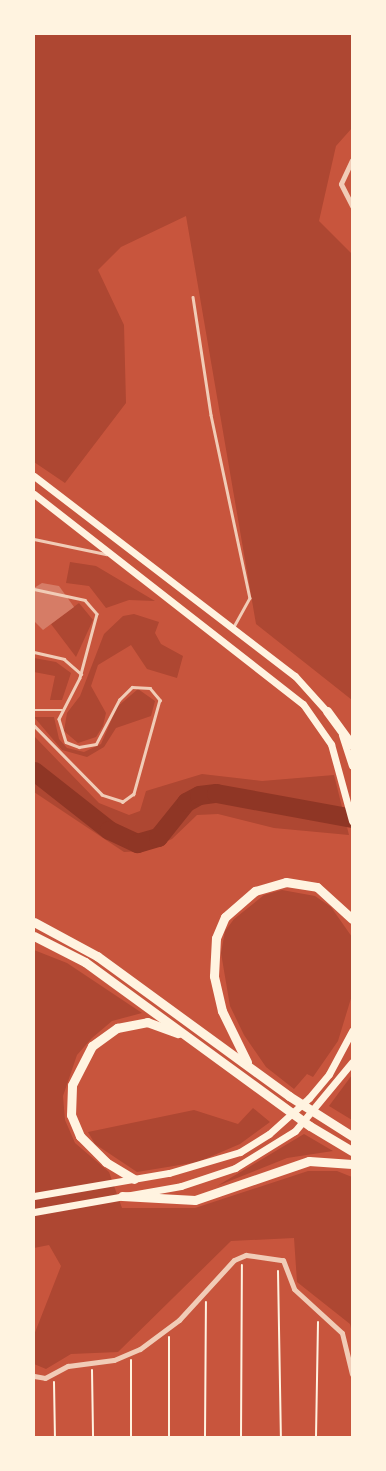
<!DOCTYPE html>
<html>
<head>
<meta charset="utf-8">
<style>
  body { margin:0 }
  #map { position:relative; width:386px; height:1471px; overflow:hidden; background:#c8553d; font-family:"Asap Condensed",sans-serif }
  div>[style] { position:absolute }
  .green>* { inset:0; background:#ae4732 }
  .river>* { height:19px; margin:-9.5px; padding:0 9.5px; transform-origin:9.5px; border-radius:9.5px; background:#8f3625 }
  .building>* { inset:0; background:#d67c66 }
  .path>* { height:2px; margin:-1px; padding:0 1px; transform-origin:1px; border-radius:1px; background:#fff3e0 }
  .service>* { height:2.5px; margin:-1.25px; padding:0 1.25px; transform-origin:1.25px; border-radius:1.25px; background:#f1ccb7 }
  .minor>* { height:5px; margin:-2.5px; padding:0 2.5px; transform-origin:2.5px; border-radius:2.5px; background:#f1ccb7 }
  .secondary>* { height:7px; margin:-3.5px; padding:0 3.5px; transform-origin:3.5px; border-radius:3.5px; background:#fff3e0 }
  .trunk>* { height:9px; margin:-4.5px; padding:0 4.5px; transform-origin:4.5px; border-radius:4.5px; background:#fff3e0 }
  span { translate:-50% -50%; white-space:nowrap; text-align:center; line-height:1.15; -webkit-text-stroke:4px #fff3e0; paint-order:stroke }
  .frame { position:absolute; inset:0; border:35px solid #fff3e0; pointer-events:none }
</style>
</head>
<body>
<div id="map">
  <div class="green">
    <i style="clip-path:polygon(34px 34px,352px 34px,352px 128px,336px 146px,319px 221px,352px 254px,352px 700px,256px 624px,186px 216px,121px 247px,98px 270px,124px 325px,126px 403px,65px 483px,34px 462px)"></i>
    <i style="clip-path:polygon(70px 562px,96px 566px,155px 601px,129px 600px,106px 608px,89px 586px,66px 583px)"></i>
    <i style="clip-path:polygon(79px 603px,93px 620px,76px 657px,51px 624px)"></i>
    <i style="clip-path:polygon(134px 614px,159px 622px,155px 633px,161px 644px,183px 656px,177px 678px,147px 669px,131px 645px,98px 665px,91px 686px,106px 713px,103px 726px,96px 737px,78px 743px,64px 731px,67px 713px,80px 696px,104px 634px,123px 616px)"></i>
    <i style="clip-path:polygon(34px 658px,56px 662px,71px 673px,62px 700px,50px 700px,55px 676px,34px 672px)"></i>
    <i style="clip-path:polygon(138px 689px,155px 701px,151px 716px,116px 728px,104px 747px,87px 757px,62px 750px,34px 717px,54px 717px,59px 739px,67px 748px,84px 752px,101px 744px,117px 707px)"></i>
    <i style="clip-path:polygon(34px 736px,99px 803px,129px 815px,140px 811px,146px 791px,202px 774px,262px 781px,334px 775px,349px 835px,274px 828px,218px 814px,197px 815px,172px 839px,145px 851px,124px 852px,34px 792px)"></i>
    <i style="clip-path:polygon(282px 890px,315px 896px,331px 907px,352px 937px,352px 995px,338px 1041px,313px 1077px,307px 1074px,294px 1089px,266px 1067px,244px 1035px,230px 1006px,221px 953px,225px 931px,234px 919px,264px 895px)"></i>
    <i style="clip-path:polygon(34px 950px,67px 963px,142px 1013px,112px 1021px,92px 1038px,77px 1055px,63px 1096px,65px 1120px,75px 1143px,109px 1172px,122px 1208px,195px 1208px,308px 1171px,337px 1171px,352px 1177px,352px 1332px,350px 1324px,297px 1282px,294px 1238px,231px 1241px,118px 1352px,71px 1354px,46px 1369px,34px 1364px,34px 1335px,61px 1266px,49px 1245px,34px 1248px)"></i>
    <i style="clip-path:polygon(352px 1075px,352px 1120px,329px 1106px)"></i>
    <i style="clip-path:polygon(253px 1108px,270px 1122px,240px 1144px,198px 1162px,137px 1172px,95px 1144px,88px 1132px,194px 1110px,238px 1124px)"></i>
    <i style="clip-path:polygon(304px 1134px,333px 1151px,287px 1158px,217px 1186px)"></i>
  </div>
  <div class="river">
    <i style="left:34px;top:771px;width:95px;rotate:38.2deg"></i>
    <i style="left:109px;top:830px;width:31px;rotate:25deg"></i>
    <i style="left:137px;top:843px;width:22px;rotate:-16deg"></i>
    <i style="left:158px;top:837px;width:45px;rotate:-51.3deg"></i>
    <i style="left:186px;top:802px;width:15px;rotate:-28deg"></i>
    <i style="left:199px;top:795px;width:17px;rotate:-7deg"></i>
    <i style="left:216px;top:793px;width:138px;rotate:10.4deg"></i>
  </div>
  <div class="building">
    <i style="clip-path:polygon(42px 583px,59px 586px,74px 607px,43px 630px,34px 621px,34px 588px)"></i>
  </div>
  <div class="path">
    <i style="left:278px;top:1271px;width:166px;rotate:89deg"></i>
    <i style="left:92px;top:1370px;width:67px;rotate:89.1deg"></i>
    <i style="left:54px;top:1382px;width:55px;rotate:89deg"></i>
    <i style="left:131px;top:1437px;width:77px;rotate:-90deg"></i>
    <i style="left:169px;top:1437px;width:100px;rotate:-90deg"></i>
    <i style="left:205px;top:1437px;width:135px;rotate:-89.6deg"></i>
    <i style="left:241px;top:1437px;width:172px;rotate:-89.7deg"></i>
    <i style="left:316px;top:1437px;width:115px;rotate:-89deg"></i>
  </div>
  <div class="service">
    <i style="left:193px;top:297px;width:119px;rotate:81.3deg"></i>
    <i style="left:211px;top:415px;width:187px;rotate:78deg"></i>
    <i style="left:250px;top:598px;width:33px;rotate:119deg"></i>
    <i style="left:34px;top:539px;width:74px;rotate:11.8deg"></i>
    <i style="left:34px;top:589px;width:52px;rotate:12.2deg"></i>
    <i style="left:85px;top:600px;width:18px;rotate:49deg"></i>
    <i style="left:97px;top:614px;width:66px;rotate:104.9deg"></i>
    <i style="left:80px;top:678px;width:46px;rotate:117.1deg"></i>
    <i style="left:59px;top:719px;width:24px;rotate:73deg"></i>
    <i style="left:66px;top:742px;width:14px;rotate:21deg"></i>
    <i style="left:79px;top:747px;width:17px;rotate:-10deg"></i>
    <i style="left:96px;top:744px;width:50px;rotate:-62.4deg"></i>
    <i style="left:119px;top:700px;width:18px;rotate:-45deg"></i>
    <i style="left:132px;top:687px;width:18px;rotate:3deg"></i>
    <i style="left:150px;top:688px;width:16px;rotate:50deg"></i>
    <i style="left:160px;top:700px;width:98px;rotate:105.5deg"></i>
    <i style="left:134px;top:794px;width:14px;rotate:144deg"></i>
    <i style="left:123px;top:802px;width:22px;rotate:-162deg"></i>
    <i style="left:102px;top:795px;width:97px;rotate:-134.6deg"></i>
    <i style="left:34px;top:652px;width:31px;rotate:13deg"></i>
    <i style="left:64px;top:659px;width:23px;rotate:41deg"></i>
    <i style="left:34px;top:710px;width:28px"></i>
  </div>
  <div class="minor">
    <i style="left:352px;top:160px;width:26px;rotate:115deg"></i>
    <i style="left:341px;top:184px;width:25px;rotate:63deg"></i>
    <i style="left:34px;top:1376px;width:11px;rotate:10deg"></i>
    <i style="left:45px;top:1378px;width:26px;rotate:-28deg"></i>
    <i style="left:68px;top:1366px;width:46px;rotate:-7.4deg"></i>
    <i style="left:114px;top:1360px;width:28px;rotate:-23deg"></i>
    <i style="left:140px;top:1349px;width:49px;rotate:-36.6deg"></i>
    <i style="left:179px;top:1320px;width:81px;rotate:-47.5deg"></i>
    <i style="left:234px;top:1260px;width:13px;rotate:-23deg"></i>
    <i style="left:246px;top:1255px;width:37px;rotate:8deg"></i>
    <i style="left:283px;top:1260px;width:31px;rotate:69deg"></i>
    <i style="left:294px;top:1289px;width:65px;rotate:42.5deg"></i>
    <i style="left:342px;top:1333px;width:42px;rotate:76.3deg"></i>
  </div>
  <div class="secondary">
    <i style="left:34px;top:476px;width:329px;rotate:37.5deg"></i>
    <i style="left:295px;top:676px;width:52px;rotate:48.1deg"></i>
    <i style="left:34px;top:494px;width:341px;rotate:38deg"></i>
    <i style="left:303px;top:704px;width:49px;rotate:55deg"></i>
    <i style="left:331px;top:744px;width:80px;rotate:74.7deg"></i>
    <i style="left:342px;top:735px;width:32px;rotate:72deg"></i>
    <i style="left:34px;top:1196px;width:137px;rotate:-9.7deg"></i>
    <i style="left:169px;top:1173px;width:74px;rotate:-16.5deg"></i>
    <i style="left:240px;top:1152px;width:34px;rotate:-32deg"></i>
    <i style="left:269px;top:1134px;width:54px;rotate:-42deg"></i>
    <i style="left:309px;top:1098px;width:31px;rotate:-50deg"></i>
    <i style="left:329px;top:1074px;width:49px;rotate:-61.9deg"></i>
    <i style="left:34px;top:1212px;width:149px;rotate:-10deg"></i>
    <i style="left:181px;top:1186px;width:57px;rotate:-18.4deg"></i>
    <i style="left:235px;top:1168px;width:70px;rotate:-31.7deg"></i>
    <i style="left:295px;top:1131px;width:89px;rotate:-50.4deg"></i>
  </div>
  <div class="trunk">
    <i style="left:327px;top:711px;width:42px;rotate:53.7deg"></i>
    <i style="left:34px;top:922px;width:72px;rotate:28.4deg"></i>
    <i style="left:97px;top:956px;width:238px;rotate:36.1deg"></i>
    <i style="left:289px;top:1096px;width:75px;rotate:32.4deg"></i>
    <i style="left:34px;top:936px;width:57px;rotate:27deg"></i>
    <i style="left:85px;top:962px;width:278px;rotate:36.1deg"></i>
    <i style="left:310px;top:1126px;width:49px;rotate:30.8deg"></i>
    <i style="left:247px;top:1062px;width:57px;rotate:-116.1deg"></i>
    <i style="left:222px;top:1011px;width:36px;rotate:-103deg"></i>
    <i style="left:214px;top:976px;width:38px;rotate:-87deg"></i>
    <i style="left:216px;top:938px;width:23px;rotate:-67deg"></i>
    <i style="left:225px;top:917px;width:40px;rotate:-41deg"></i>
    <i style="left:255px;top:891px;width:32px;rotate:-16deg"></i>
    <i style="left:286px;top:882px;width:31px;rotate:9deg"></i>
    <i style="left:317px;top:887px;width:47px;rotate:42.4deg"></i>
    <i style="left:134px;top:1179px;width:33px;rotate:-149deg"></i>
    <i style="left:106px;top:1162px;width:37px;rotate:-135deg"></i>
    <i style="left:80px;top:1136px;width:23px;rotate:-113deg"></i>
    <i style="left:71px;top:1115px;width:30px;rotate:-88deg"></i>
    <i style="left:72px;top:1085px;width:44px;rotate:-62.9deg"></i>
    <i style="left:92px;top:1046px;width:31px;rotate:-36deg"></i>
    <i style="left:117px;top:1028px;width:31px;rotate:-11deg"></i>
    <i style="left:147px;top:1022px;width:33px;rotate:20deg"></i>
    <i style="left:122px;top:1196px;width:73px;rotate:3.1deg"></i>
    <i style="left:195px;top:1200px;width:120px;rotate:-18.9deg"></i>
    <i style="left:309px;top:1161px;width:43px;rotate:4deg"></i>
  </div>
  <div class="frame"></div>
</div>
</body>
</html>
